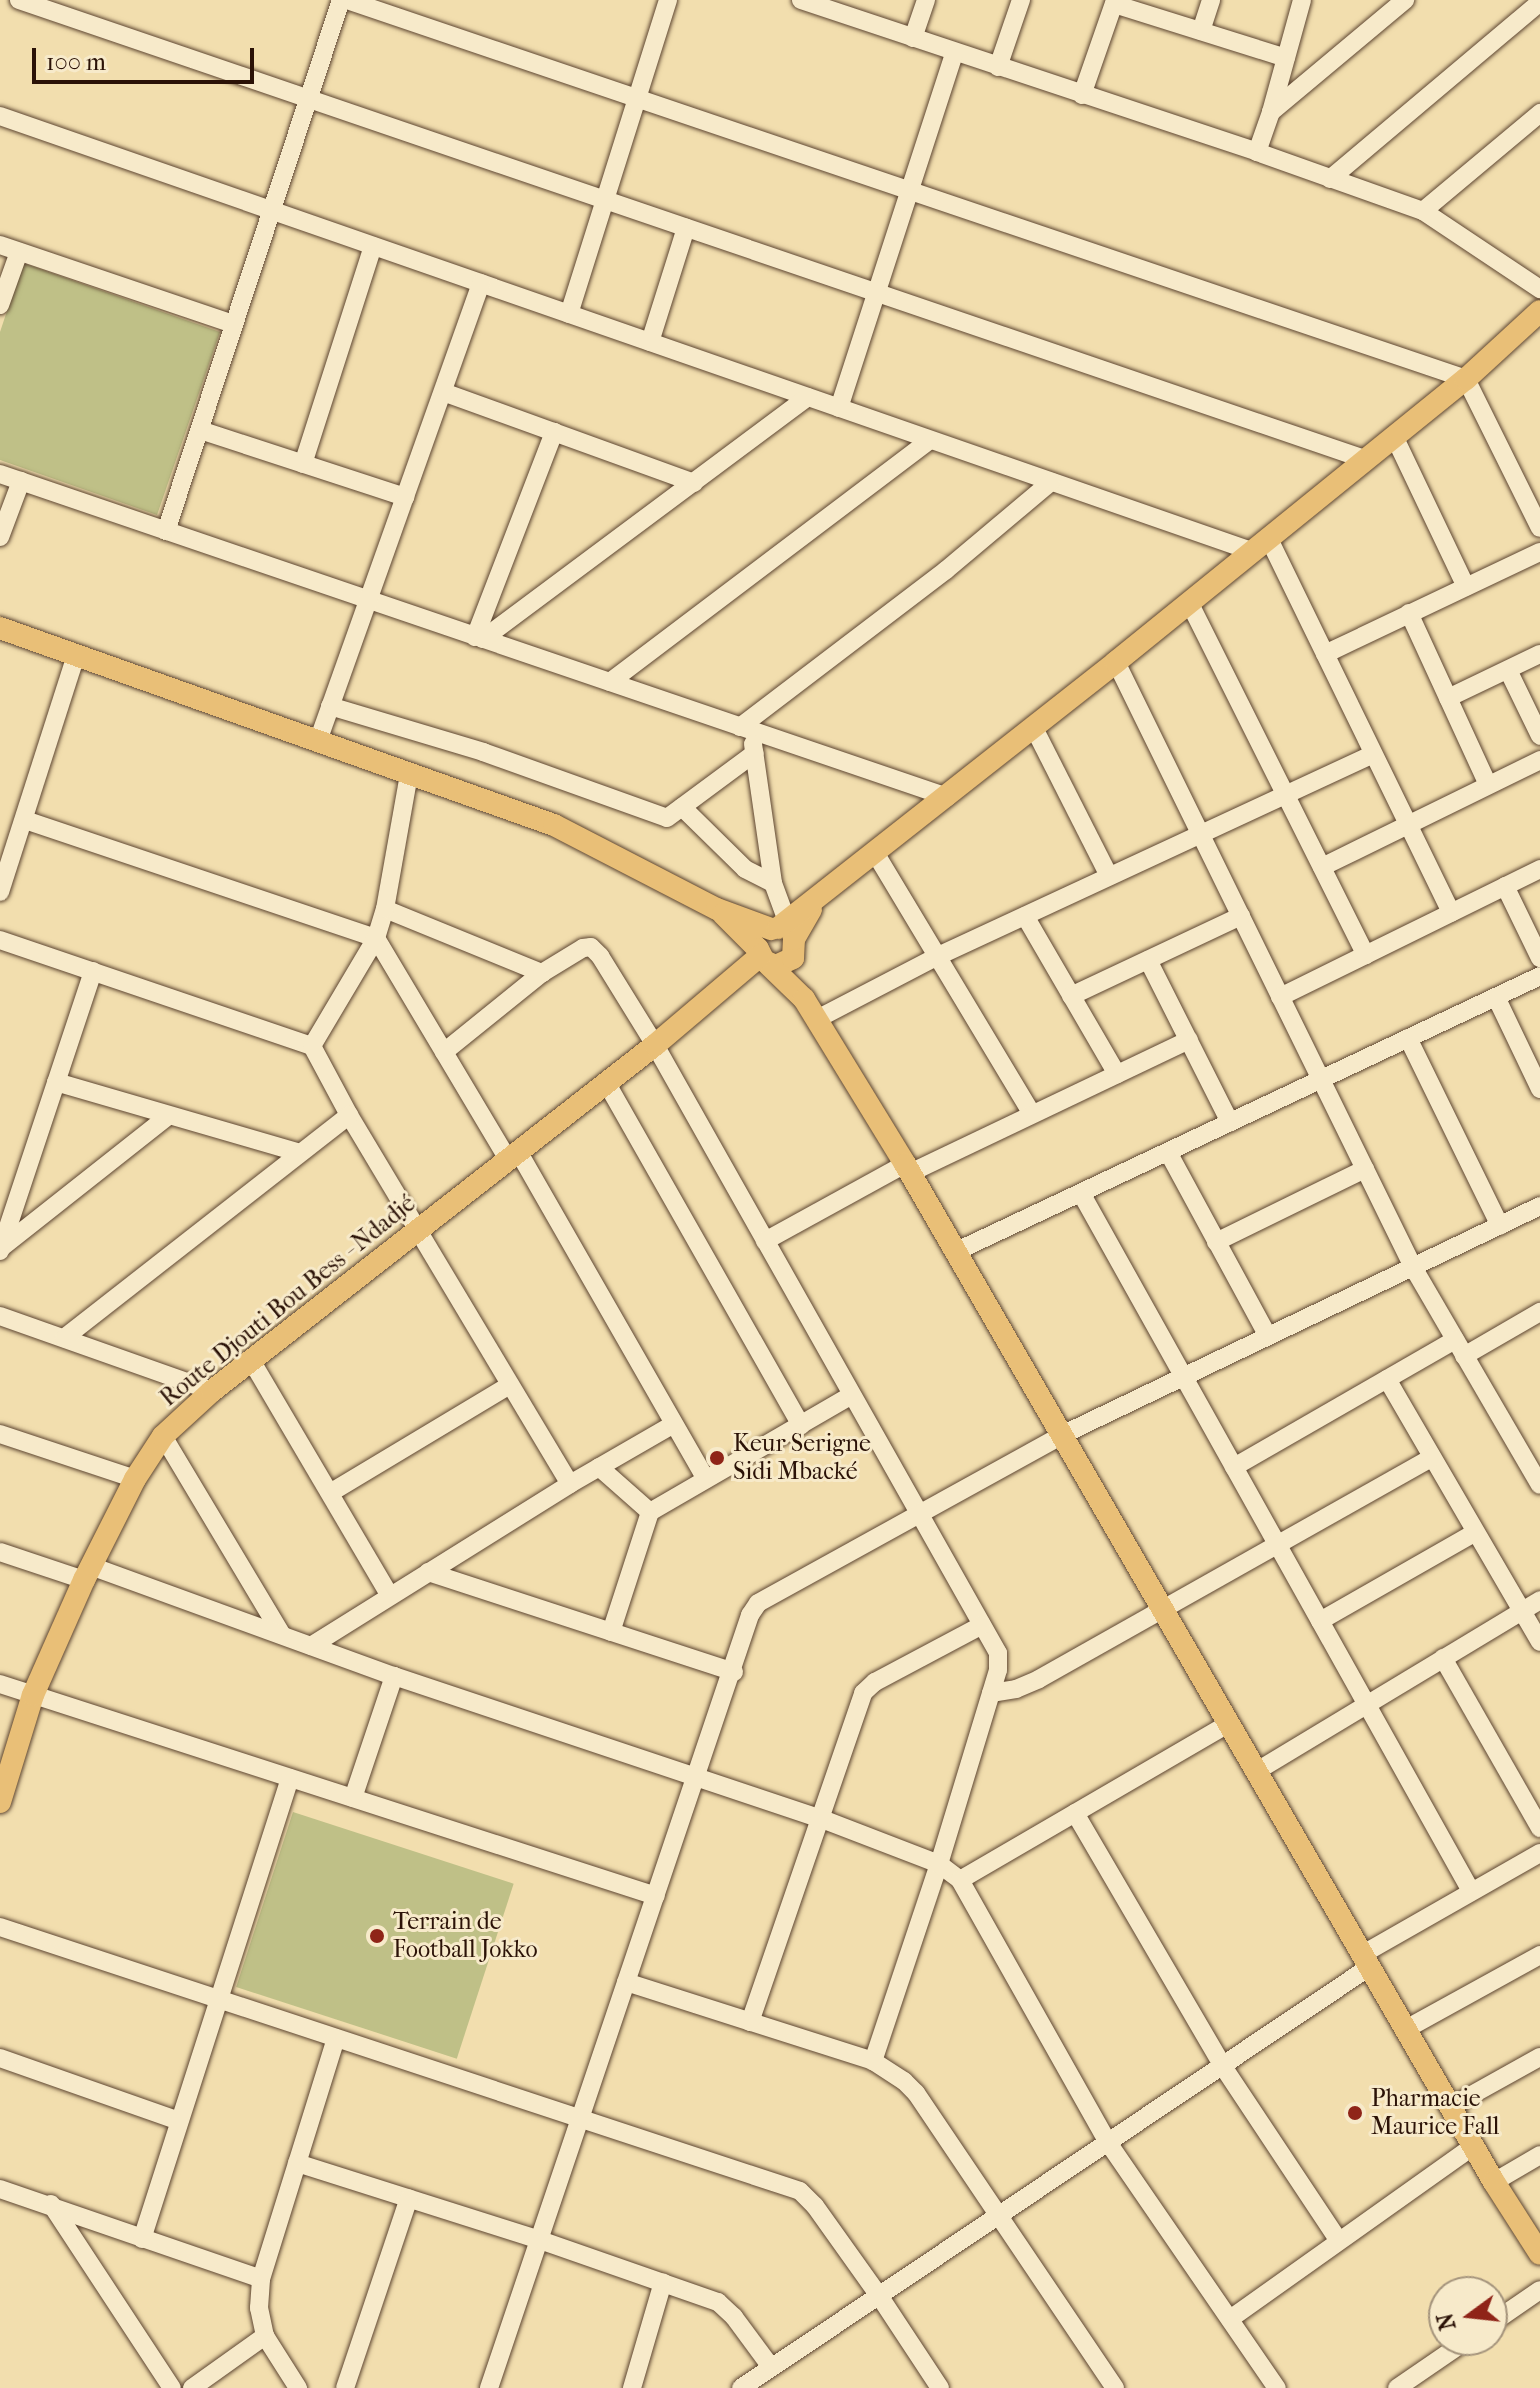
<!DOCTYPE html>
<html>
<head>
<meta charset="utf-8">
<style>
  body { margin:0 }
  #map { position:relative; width:1540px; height:2388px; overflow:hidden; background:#f2deae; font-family:"IM FELL French Canon",serif }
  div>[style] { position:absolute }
  .green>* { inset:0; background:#bfc087; transform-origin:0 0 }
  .roads { filter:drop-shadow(0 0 2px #5d4531) drop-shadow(0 0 2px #5d4531) }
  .minor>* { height:18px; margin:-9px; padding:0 9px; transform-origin:9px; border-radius:9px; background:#f7eaca }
  .major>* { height:22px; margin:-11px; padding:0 11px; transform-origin:11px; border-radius:11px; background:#e9bf77 }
  .dots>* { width:22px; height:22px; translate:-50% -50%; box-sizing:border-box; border:4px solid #f7eaca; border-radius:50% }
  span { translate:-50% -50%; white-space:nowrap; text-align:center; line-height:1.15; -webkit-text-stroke:6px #f7eaca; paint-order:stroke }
  .street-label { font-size:24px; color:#2b1207 }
  .poi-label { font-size:24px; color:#2b1207 }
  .left { translate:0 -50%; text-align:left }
  .north { position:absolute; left:1428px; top:2276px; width:80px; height:80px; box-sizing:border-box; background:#f7eaca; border:2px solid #a5947c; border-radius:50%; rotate:255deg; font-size:22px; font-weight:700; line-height:32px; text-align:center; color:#2b1207 }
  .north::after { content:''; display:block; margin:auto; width:28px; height:36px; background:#8f2418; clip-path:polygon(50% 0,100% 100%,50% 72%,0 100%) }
  .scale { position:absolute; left:32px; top:48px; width:222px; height:36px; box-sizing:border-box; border:4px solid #2b1207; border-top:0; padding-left:10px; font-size:24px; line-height:28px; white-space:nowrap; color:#2b1207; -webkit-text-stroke:6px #f7eaca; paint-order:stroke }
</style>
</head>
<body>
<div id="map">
  <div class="green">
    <i style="clip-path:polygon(23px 263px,220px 332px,157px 515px,0 460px,0 332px)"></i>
    <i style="left:293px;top:1812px;width:232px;height:184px;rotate:18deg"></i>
  </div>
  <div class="roads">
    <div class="minor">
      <i style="left:19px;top:0;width:1421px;rotate:18.84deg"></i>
      <i style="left:347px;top:0;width:1181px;rotate:18.71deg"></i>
      <i style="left:1466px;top:379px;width:166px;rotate:63.6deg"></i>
      <i style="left:801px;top:0;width:481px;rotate:18.4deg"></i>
      <i style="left:1257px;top:152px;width:176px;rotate:19.6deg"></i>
      <i style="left:1423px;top:211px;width:141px;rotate:33.7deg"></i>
      <i style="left:1114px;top:4px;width:180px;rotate:17.4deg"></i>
      <i style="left:1201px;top:31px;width:33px;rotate:-72deg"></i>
      <i style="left:913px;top:38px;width:40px;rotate:-71.1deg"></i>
      <i style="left:998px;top:67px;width:71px;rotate:-71.1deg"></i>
      <i style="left:1082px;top:95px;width:101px;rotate:-70.8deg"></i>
      <i style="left:1271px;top:112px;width:116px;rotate:-74.5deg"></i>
      <i style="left:0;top:116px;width:1324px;rotate:19.17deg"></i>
      <i style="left:1257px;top:152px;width:42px;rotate:-70.7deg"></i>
      <i style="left:1271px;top:112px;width:175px;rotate:-39.9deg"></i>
      <i style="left:1330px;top:179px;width:275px;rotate:-40.1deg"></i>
      <i style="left:1423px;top:211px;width:153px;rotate:-39.9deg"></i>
      <i style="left:0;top:245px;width:247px;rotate:18.7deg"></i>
      <i style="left:0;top:305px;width:56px;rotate:-70.3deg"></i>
      <i style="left:569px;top:314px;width:329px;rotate:-72.5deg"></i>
      <i style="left:650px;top:342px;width:120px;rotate:-72.5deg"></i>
      <i style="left:443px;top:392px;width:267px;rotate:19.9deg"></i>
      <i style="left:839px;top:408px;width:374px;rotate:-72deg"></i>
      <i style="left:200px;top:430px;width:216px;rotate:18.1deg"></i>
      <i style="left:1394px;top:436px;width:167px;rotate:64.5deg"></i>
      <i style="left:303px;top:464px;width:229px;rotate:-72.2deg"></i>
      <i style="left:0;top:474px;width:1001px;rotate:18.83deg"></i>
      <i style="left:166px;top:531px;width:559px;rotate:-71.76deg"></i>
      <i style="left:0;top:537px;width:60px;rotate:-69.4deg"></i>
      <i style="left:1268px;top:537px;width:418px;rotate:64deg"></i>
      <i style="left:1189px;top:602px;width:395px;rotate:63.4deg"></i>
      <i style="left:1409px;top:613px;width:189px;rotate:65.3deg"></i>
      <i style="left:475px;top:637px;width:220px;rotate:-68.9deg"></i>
      <i style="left:483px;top:639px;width:405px;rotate:-36.7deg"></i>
      <i style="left:1325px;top:654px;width:238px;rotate:-25.4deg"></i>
      <i style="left:1116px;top:662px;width:674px;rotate:63.85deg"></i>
      <i style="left:1413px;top:1267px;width:252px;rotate:59.8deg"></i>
      <i style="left:1508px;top:670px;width:73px;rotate:64.1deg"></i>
      <i style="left:610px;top:682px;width:401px;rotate:-37.1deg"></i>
      <i style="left:1448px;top:698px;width:102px;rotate:-25.6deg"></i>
      <i style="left:330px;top:706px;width:160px;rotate:16.7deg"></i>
      <i style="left:483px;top:752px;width:195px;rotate:19.7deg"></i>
      <i style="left:667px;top:818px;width:109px;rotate:-36.5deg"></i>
      <i style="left:740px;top:727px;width:259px;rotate:-37.3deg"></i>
      <i style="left:946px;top:570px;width:137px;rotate:-40deg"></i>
      <i style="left:1034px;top:728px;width:166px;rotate:63.1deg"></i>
      <i style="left:318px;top:741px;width:486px;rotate:-70.4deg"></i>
      <i style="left:753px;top:744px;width:140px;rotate:81.8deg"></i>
      <i style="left:773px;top:883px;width:40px;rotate:69.8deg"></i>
      <i style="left:682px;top:807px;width:88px;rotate:44.5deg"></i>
      <i style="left:745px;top:869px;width:31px;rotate:27deg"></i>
      <i style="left:25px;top:820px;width:370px;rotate:18.6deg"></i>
      <i style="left:376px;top:938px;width:257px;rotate:59.2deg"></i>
      <i style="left:874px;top:851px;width:307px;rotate:59deg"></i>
      <i style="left:1322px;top:867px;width:243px;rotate:-26.1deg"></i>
      <i style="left:1505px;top:886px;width:80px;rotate:64.1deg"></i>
      <i style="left:0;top:892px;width:249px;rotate:-72.2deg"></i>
      <i style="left:385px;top:909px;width:170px;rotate:22.2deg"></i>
      <i style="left:1025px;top:916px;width:183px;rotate:59.8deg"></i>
      <i style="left:0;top:940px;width:330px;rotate:18.8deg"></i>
      <i style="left:312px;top:1046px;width:78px;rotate:61.8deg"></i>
      <i style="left:349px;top:1115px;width:430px;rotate:59.1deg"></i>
      <i style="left:1148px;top:960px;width:182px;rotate:63.2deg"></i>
      <i style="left:1071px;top:996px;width:188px;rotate:-25.2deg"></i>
      <i style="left:1280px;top:997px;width:290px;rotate:-26.2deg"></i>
      <i style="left:1496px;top:997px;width:102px;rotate:64.4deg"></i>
      <i style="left:817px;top:1019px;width:134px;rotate:-27.5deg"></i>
      <i style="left:936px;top:957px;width:482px;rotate:-24.9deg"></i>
      <i style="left:1408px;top:1038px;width:209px;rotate:63.9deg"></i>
      <i style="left:312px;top:1046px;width:126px;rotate:-59.3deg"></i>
      <i style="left:376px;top:938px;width:30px;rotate:-73deg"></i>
      <i style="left:385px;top:909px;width:137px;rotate:-79.9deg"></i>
      <i style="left:444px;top:1052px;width:126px;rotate:-38.9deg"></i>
      <i style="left:542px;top:973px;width:48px;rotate:-31.4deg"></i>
      <i style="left:583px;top:948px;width:8px;rotate:-7deg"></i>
      <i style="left:591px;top:947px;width:13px;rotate:45deg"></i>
      <i style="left:600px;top:956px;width:105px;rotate:58.3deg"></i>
      <i style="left:655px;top:1045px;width:698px;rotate:60.57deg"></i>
      <i style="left:998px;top:1653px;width:17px;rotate:90deg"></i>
      <i style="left:998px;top:1670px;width:203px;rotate:106.9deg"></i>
      <i style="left:939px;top:1864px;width:208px;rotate:108.5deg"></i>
      <i style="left:56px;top:1082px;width:254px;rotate:16.2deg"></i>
      <i style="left:606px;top:1082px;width:395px;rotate:60.4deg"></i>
      <i style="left:518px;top:1151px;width:378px;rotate:60.2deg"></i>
      <i style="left:1168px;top:1152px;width:209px;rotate:61.5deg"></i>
      <i style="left:910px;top:1173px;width:309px;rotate:-25.5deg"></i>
      <i style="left:1081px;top:1193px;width:800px;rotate:60.81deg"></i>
      <i style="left:765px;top:1241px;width:160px;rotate:-28.8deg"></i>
      <i style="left:1216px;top:1242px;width:166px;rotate:-26.1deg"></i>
      <i style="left:1px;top:1248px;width:213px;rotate:-38.3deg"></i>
      <i style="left:0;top:1251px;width:295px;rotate:-71.6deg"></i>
      <i style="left:957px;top:1251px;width:645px;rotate:-25.25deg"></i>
      <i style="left:0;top:1316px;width:225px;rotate:19.5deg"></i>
      <i style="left:64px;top:1338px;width:362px;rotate:-38deg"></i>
      <i style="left:1464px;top:1356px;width:88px;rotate:-30.1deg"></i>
      <i style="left:251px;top:1360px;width:274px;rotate:59.5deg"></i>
      <i style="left:1387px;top:1379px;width:304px;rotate:59.8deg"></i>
      <i style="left:0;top:1434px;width:142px;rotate:18.4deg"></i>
      <i style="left:163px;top:1436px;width:232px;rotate:59.1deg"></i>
      <i style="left:599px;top:1467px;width:68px;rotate:41.4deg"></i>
      <i style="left:1234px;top:1467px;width:255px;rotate:-29.9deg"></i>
      <i style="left:330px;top:1493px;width:210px;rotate:-31deg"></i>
      <i style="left:0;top:1552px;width:89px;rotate:18.4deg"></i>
      <i style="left:91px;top:1566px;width:322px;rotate:20deg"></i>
      <i style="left:394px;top:1676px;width:451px;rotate:18.5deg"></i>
      <i style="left:822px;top:1819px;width:125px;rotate:21deg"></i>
      <i style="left:939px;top:1864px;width:26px;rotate:37deg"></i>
      <i style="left:960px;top:1880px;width:300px;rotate:60.6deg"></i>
      <i style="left:1107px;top:2141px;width:300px;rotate:55.5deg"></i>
      <i style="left:428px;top:1572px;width:322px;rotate:18.1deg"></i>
      <i style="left:1320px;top:1621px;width:177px;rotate:-29.7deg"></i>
      <i style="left:611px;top:1632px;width:126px;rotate:-72deg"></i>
      <i style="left:650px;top:1512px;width:233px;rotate:-30.1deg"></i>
      <i style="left:311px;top:1646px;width:305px;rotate:-32deg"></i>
      <i style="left:570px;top:1484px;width:120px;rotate:-30deg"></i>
      <i style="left:1443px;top:1658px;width:196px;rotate:60.3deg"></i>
      <i style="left:0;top:1684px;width:689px;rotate:17.91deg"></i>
      <i style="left:991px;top:1693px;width:25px;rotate:-9deg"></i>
      <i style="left:1016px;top:1689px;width:25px;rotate:-23deg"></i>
      <i style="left:1039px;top:1679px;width:451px;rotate:-29.4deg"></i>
      <i style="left:1257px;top:1771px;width:331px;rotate:-31.1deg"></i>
      <i style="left:353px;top:1798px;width:129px;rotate:-71.4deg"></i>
      <i style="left:1075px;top:1813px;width:292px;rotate:59.7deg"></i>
      <i style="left:1222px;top:2065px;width:211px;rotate:56.4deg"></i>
      <i style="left:960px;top:1880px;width:312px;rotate:-30.2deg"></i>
      <i style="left:0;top:1927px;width:842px;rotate:18.26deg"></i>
      <i style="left:800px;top:2191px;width:21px;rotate:45deg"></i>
      <i style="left:815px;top:2206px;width:112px;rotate:54.5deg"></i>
      <i style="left:880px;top:2297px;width:109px;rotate:56.6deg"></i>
      <i style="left:1363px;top:1954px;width:204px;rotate:-29.7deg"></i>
      <i style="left:626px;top:1982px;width:259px;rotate:17.7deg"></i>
      <i style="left:873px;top:2061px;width:37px;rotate:33deg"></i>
      <i style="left:904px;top:2081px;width:17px;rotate:45deg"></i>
      <i style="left:916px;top:2093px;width:356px;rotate:56deg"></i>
      <i style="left:750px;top:2022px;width:348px;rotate:-71deg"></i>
      <i style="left:863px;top:1693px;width:16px;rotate:-43deg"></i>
      <i style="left:875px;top:1682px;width:121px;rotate:-28deg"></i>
      <i style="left:1406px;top:2029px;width:153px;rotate:-28.9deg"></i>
      <i style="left:0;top:2058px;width:190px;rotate:19.4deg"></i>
      <i style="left:1450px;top:2107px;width:103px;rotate:-29.1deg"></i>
      <i style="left:297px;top:2163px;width:252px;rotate:17.6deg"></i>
      <i style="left:537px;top:2239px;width:192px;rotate:19.2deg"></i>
      <i style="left:718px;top:2302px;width:22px;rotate:43deg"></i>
      <i style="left:734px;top:2317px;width:62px;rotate:53.5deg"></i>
      <i style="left:1494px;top:2182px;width:53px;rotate:-30.4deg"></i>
      <i style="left:0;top:2189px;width:276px;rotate:19deg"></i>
      <i style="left:51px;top:2204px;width:220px;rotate:56.7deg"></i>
      <i style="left:142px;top:2239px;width:484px;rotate:-72.2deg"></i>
      <i style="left:1230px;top:2319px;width:298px;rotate:-35.4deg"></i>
      <i style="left:1492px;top:2323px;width:58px;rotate:-34.5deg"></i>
      <i style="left:192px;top:2388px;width:90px;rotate:-35.5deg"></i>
      <i style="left:298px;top:2388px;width:62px;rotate:-122.4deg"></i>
      <i style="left:265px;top:2336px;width:29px;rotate:-102deg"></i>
      <i style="left:259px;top:2308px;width:29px;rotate:-86deg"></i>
      <i style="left:261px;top:2279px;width:252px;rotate:-72.7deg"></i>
      <i style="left:345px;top:2388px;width:200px;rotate:-71.4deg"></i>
      <i style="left:489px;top:2388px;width:816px;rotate:-71.34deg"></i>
      <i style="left:750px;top:1615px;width:14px;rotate:-56deg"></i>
      <i style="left:758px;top:1603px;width:350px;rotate:-28.9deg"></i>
      <i style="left:1064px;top:1434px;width:528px;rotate:-25.59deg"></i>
      <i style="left:632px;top:2388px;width:110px;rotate:-73.7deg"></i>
      <i style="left:741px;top:2388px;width:758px;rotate:-33.82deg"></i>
      <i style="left:1397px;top:2388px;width:85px;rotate:-34.4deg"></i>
    </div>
    <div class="major">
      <i style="left:0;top:628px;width:588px;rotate:19.58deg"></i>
      <i style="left:554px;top:825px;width:183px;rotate:27.3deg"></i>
      <i style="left:717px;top:909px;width:58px;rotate:20.3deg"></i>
      <i style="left:723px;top:914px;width:49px;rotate:45deg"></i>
      <i style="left:758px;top:949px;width:13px;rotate:63deg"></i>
      <i style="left:764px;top:961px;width:13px;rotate:23deg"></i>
      <i style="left:776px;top:966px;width:19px;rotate:-25deg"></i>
      <i style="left:793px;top:958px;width:19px;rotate:-87deg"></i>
      <i style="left:794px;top:939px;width:34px;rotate:-60deg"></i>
      <i style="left:778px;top:928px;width:430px;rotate:-38.2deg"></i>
      <i style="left:1116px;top:662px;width:450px;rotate:-39deg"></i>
      <i style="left:1466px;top:379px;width:100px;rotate:-42.6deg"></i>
      <i style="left:769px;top:965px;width:49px;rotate:44.2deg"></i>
      <i style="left:804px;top:999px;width:193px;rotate:58.5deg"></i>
      <i style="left:905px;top:1164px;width:1176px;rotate:59.95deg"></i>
      <i style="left:1494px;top:2182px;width:85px;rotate:57.4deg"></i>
      <i style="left:0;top:1802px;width:112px;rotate:-72.9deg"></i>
      <i style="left:33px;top:1695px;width:126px;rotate:-66.1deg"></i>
      <i style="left:84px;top:1580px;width:113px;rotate:-63.2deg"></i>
      <i style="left:135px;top:1479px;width:51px;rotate:-56.9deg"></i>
      <i style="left:163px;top:1436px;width:67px;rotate:-42.6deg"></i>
      <i style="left:212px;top:1391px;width:562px;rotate:-37.99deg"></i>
      <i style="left:655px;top:1045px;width:138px;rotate:-40.3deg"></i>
    </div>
  </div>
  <div class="dots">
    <i style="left:717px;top:1458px;background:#8f2418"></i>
    <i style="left:377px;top:1936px;background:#8f2418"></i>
    <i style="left:1355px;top:2113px;background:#8f2418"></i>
  </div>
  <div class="street-label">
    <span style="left:288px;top:1301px;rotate:-39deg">Route Djouti Bou Bess - Ndadjé</span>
  </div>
  <div class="poi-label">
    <span class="left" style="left:733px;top:1458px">Keur Serigne<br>Sidi Mbacké</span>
    <span class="left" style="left:393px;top:1936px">Terrain de<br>Football Jokko</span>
    <span class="left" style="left:1371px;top:2113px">Pharmacie<br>Maurice Fall</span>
  </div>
  <div class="north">N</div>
  <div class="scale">100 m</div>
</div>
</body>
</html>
